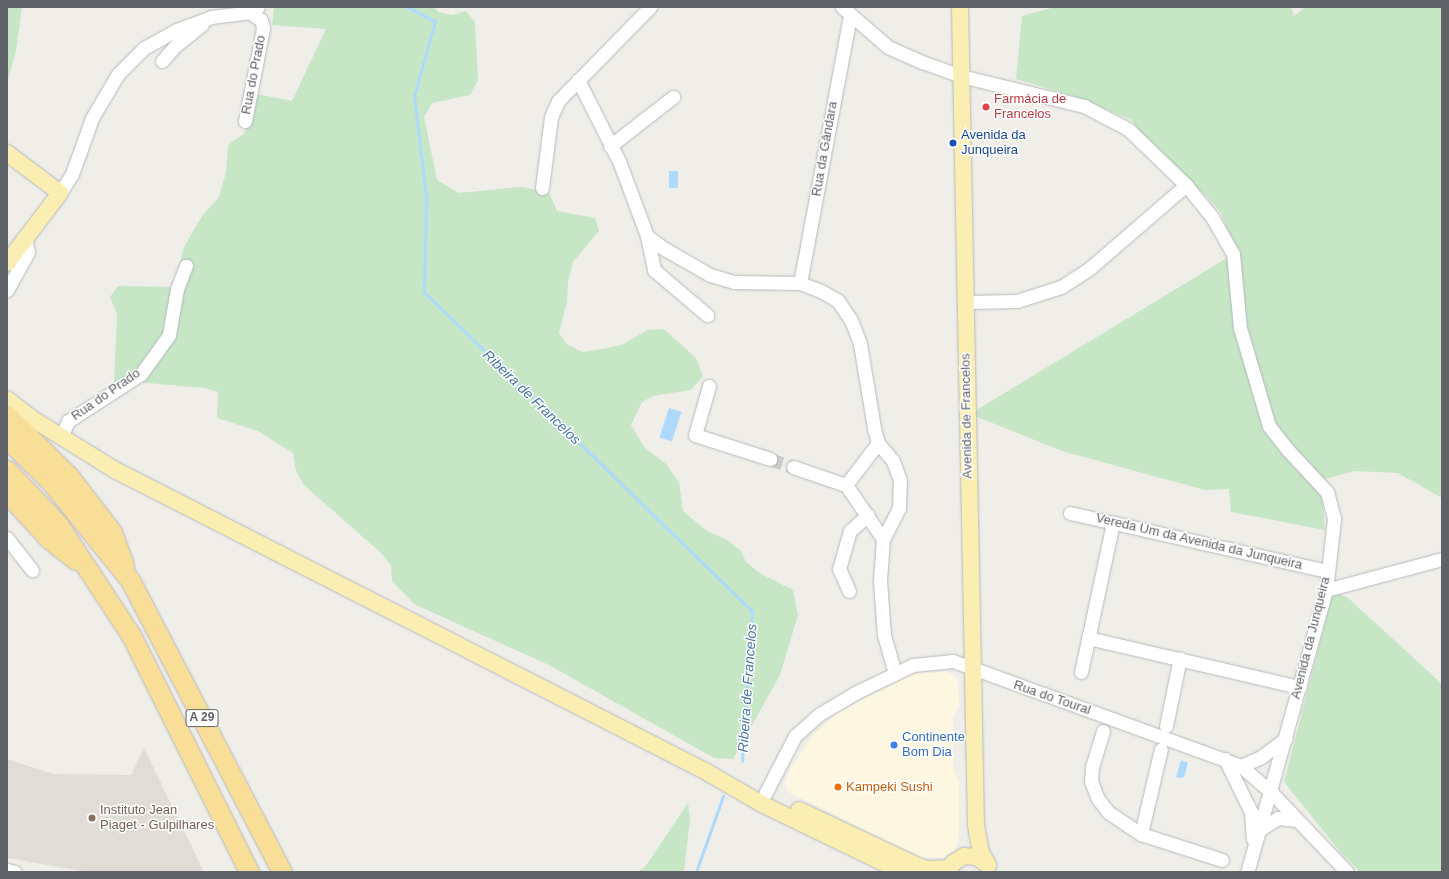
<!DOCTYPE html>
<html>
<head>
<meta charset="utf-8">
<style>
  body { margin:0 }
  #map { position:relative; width:1449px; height:879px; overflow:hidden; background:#f0eee8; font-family:Arial,sans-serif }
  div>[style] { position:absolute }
  .commercial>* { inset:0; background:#fdf6e0 }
  .education>* { inset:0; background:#e0ddd6 }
  .green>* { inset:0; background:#c6e6c6 }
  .water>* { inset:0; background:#addafb; transform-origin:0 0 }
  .stream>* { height:3px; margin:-1.5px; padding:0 1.5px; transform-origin:1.5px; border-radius:1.5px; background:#addafb }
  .minor-tunnel>* { height:13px; margin-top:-6.5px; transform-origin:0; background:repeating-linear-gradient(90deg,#cccbc8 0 13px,transparent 0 19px) }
  .roads { filter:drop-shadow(0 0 1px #b5b8bb) drop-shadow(0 0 1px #b5b8bb) }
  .minor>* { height:13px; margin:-6.5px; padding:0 6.5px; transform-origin:6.5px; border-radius:6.5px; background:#fff }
  .major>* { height:16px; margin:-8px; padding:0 8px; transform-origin:8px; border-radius:8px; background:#fbeeb2 }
  .highway>* { height:19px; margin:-9.5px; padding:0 9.5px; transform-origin:9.5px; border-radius:9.5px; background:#f8de97 }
  .dots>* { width:11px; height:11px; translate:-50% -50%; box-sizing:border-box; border:2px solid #fff; border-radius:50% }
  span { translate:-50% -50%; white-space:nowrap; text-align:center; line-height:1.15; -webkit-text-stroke:3px #fff; paint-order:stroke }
  .shield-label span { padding:1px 3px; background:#fff; border:1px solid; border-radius:3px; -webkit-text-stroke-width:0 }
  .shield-label { font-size:12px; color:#5f6367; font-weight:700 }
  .street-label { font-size:13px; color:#5f6367 }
  .health-label { font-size:13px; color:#be3a42 }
  .left { translate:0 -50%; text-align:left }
  .transit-label { font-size:13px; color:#164399 }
  .shop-label { font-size:13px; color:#366cbe }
  .food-label { font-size:13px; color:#c56008 }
  .education-label { font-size:13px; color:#785e54 }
  .water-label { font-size:14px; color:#4675a5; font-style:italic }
  .frame { position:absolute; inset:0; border:8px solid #5f6367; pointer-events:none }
</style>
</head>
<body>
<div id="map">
  <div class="commercial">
    <i style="clip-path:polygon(945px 672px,953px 674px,958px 682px,959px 705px,953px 718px,953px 768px,959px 781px,959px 834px,955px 850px,944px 857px,922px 858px,788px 792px,785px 782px,790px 770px,812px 736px,839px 712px,914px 673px)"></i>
  </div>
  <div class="education">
    <i style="clip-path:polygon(144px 748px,204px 872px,88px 872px,7px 858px,7px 759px,53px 774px,131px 775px)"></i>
  </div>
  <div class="green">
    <i style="clip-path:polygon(7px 7px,22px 7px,16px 51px,7px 84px)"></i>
    <i style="clip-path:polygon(274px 7px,434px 7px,438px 12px,453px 15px,466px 11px,475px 22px,478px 80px,470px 95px,432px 103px,424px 117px,437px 180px,459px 193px,521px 187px,549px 192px,557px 211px,595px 218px,599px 231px,573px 262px,568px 282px,567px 302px,559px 333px,568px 345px,583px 352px,602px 349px,621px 345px,648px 330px,664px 329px,696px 358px,703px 376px,691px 390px,653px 396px,642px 402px,631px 425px,645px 448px,666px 464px,679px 482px,683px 511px,707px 531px,726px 539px,741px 551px,746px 562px,761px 574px,793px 590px,798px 615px,780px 675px,733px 759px,714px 758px,549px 665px,414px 604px,392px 581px,391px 565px,381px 553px,304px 485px,296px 471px,293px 453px,258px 431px,217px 418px,218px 392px,204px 388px,137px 382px,122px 389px,114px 382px,117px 315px,110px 297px,118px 286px,179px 287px,178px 270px,184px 247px,202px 216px,219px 197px,226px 173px,228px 145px,245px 133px,256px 94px,292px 101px,326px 29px,272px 25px)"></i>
    <i style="clip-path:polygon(1055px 7px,1291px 7px,1294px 16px,1306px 7px,1442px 7px,1442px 498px,1398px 473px,1355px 471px,1321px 480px,1325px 530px,1231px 512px,1229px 489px,1205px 490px,1062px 451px,970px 414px,1232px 255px,1230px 236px,1221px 213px,1207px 197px,1146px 140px,1132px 120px,1073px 96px,1016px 79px,1022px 16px)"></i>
    <i style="clip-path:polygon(1333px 592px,1347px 597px,1442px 684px,1442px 872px,1360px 872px,1341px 853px,1284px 782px)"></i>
    <i style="clip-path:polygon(688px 803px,690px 818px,684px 872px,637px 872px,645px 867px)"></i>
  </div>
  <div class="water">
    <i style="left:669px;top:171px;width:9px;height:17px"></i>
    <i style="left:669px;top:408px;width:13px;height:31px;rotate:18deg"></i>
    <i style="clip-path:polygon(1181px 760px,1188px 763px,1184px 777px,1179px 778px,1176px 777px)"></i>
  </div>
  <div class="stream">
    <i style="left:407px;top:7px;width:31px;rotate:27deg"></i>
    <i style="left:435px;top:21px;width:78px;rotate:105.6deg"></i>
    <i style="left:414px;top:96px;width:102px;rotate:83.2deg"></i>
    <i style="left:426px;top:197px;width:95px;rotate:91.2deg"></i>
    <i style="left:424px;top:292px;width:458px;rotate:44.2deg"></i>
    <i style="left:752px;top:611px;width:150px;rotate:93.8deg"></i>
    <i style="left:696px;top:872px;width:81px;rotate:-70.4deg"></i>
  </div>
  <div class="minor-tunnel">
    <i style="left:770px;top:459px;width:24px;rotate:19deg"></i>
  </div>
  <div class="roads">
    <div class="minor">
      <i style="left:842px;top:7px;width:61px;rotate:41deg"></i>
      <i style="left:888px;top:47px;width:37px;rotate:24deg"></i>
      <i style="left:922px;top:62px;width:41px;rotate:19.7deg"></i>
      <i style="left:961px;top:76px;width:127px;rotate:13.7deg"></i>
      <i style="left:1084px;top:106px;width:50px;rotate:27.6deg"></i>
      <i style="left:1128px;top:129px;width:81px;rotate:44deg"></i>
      <i style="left:1186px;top:185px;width:41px;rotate:50.9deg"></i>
      <i style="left:1212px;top:217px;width:43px;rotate:60.4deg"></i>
      <i style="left:1233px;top:254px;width:74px;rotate:84.6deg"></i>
      <i style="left:1240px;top:328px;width:102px;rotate:73.5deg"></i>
      <i style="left:1269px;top:426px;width:29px;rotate:52deg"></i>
      <i style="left:1287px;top:449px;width:59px;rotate:47.1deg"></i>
      <i style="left:1327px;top:492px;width:28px;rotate:75deg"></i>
      <i style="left:1334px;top:519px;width:71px;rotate:96.4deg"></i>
      <i style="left:1326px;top:590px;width:293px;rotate:105.6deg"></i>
      <i style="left:162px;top:61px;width:18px;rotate:-49deg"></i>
      <i style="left:174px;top:47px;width:36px;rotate:-39deg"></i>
      <i style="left:578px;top:80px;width:91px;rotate:63.2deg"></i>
      <i style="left:619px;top:161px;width:80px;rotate:69.5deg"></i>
      <i style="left:647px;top:236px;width:35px;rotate:78deg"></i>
      <i style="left:654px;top:270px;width:70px;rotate:40.3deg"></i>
      <i style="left:245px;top:121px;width:95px;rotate:-79deg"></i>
      <i style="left:263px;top:28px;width:8px;rotate:-104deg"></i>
      <i style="left:261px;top:20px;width:14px;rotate:-146deg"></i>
      <i style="left:610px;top:146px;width:80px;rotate:-37.9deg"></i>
      <i style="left:542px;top:188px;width:72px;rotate:-82.8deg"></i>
      <i style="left:551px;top:117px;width:17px;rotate:-66deg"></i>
      <i style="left:558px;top:101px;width:132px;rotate:-45.6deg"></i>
      <i style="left:60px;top:193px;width:22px;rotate:-58deg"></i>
      <i style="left:72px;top:174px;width:59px;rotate:-70.3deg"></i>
      <i style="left:92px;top:118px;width:51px;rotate:-59.4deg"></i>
      <i style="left:118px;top:74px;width:37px;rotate:-45deg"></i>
      <i style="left:144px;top:48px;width:37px;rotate:-29deg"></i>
      <i style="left:176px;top:30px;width:37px;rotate:-20deg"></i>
      <i style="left:211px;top:17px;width:38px;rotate:-7deg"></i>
      <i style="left:249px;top:12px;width:10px;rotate:-29deg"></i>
      <i style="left:647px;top:236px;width:20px;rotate:37deg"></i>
      <i style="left:663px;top:248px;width:54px;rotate:29.9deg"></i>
      <i style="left:710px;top:275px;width:25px;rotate:16deg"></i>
      <i style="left:734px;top:282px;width:66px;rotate:0.9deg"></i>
      <i style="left:800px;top:283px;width:22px;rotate:21deg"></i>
      <i style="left:821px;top:291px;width:20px;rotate:30deg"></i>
      <i style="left:838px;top:301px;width:23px;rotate:56deg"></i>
      <i style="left:851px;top:320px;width:26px;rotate:69deg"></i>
      <i style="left:860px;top:344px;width:85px;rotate:80.5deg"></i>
      <i style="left:874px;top:428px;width:16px;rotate:75deg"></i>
      <i style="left:878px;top:443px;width:23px;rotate:50deg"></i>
      <i style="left:893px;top:461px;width:20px;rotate:70deg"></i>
      <i style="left:900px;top:480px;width:28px;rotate:92deg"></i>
      <i style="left:899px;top:508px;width:35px;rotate:117deg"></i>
      <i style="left:883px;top:539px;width:42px;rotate:94.1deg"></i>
      <i style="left:880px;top:581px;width:54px;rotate:85.8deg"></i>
      <i style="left:884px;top:635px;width:40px;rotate:74deg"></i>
      <i style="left:800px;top:283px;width:273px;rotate:-79.4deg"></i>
      <i style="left:7px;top:290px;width:43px;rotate:-61.1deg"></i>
      <i style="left:28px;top:252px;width:13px;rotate:-103deg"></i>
      <i style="left:965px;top:302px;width:52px;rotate:-1.1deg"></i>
      <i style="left:1017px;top:301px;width:46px;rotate:-17.7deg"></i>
      <i style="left:1061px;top:287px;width:35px;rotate:-33deg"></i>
      <i style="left:1090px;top:268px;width:127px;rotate:-40.8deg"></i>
      <i style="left:709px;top:386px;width:51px;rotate:105.9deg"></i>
      <i style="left:695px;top:435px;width:79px;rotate:17.7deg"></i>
      <i style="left:61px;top:437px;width:17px;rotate:-66deg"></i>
      <i style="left:68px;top:421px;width:87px;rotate:-32.8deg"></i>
      <i style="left:141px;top:374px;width:48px;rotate:-54.3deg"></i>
      <i style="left:169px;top:335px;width:47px;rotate:-80.1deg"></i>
      <i style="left:177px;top:289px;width:25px;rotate:-69deg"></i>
      <i style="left:878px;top:443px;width:53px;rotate:127.3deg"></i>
      <i style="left:846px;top:485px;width:65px;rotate:55.6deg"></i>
      <i style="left:793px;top:467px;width:56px;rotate:18.8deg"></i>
      <i style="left:1070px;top:513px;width:264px;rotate:12.7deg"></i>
      <i style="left:7px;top:538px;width:41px;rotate:52deg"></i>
      <i style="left:1326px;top:590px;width:120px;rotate:-15deg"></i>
      <i style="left:849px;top:591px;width:24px;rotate:-114deg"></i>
      <i style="left:839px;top:569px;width:40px;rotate:-74deg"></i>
      <i style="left:850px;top:531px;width:24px;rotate:-42deg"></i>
      <i style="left:1088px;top:638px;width:217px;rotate:13.1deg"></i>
      <i style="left:1081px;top:672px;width:152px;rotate:-77.9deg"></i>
      <i style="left:1166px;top:726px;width:69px;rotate:-78.4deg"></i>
      <i style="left:1103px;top:731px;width:38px;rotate:107deg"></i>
      <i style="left:1092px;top:767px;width:14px;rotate:94deg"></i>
      <i style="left:1091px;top:781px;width:19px;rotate:69deg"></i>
      <i style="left:1098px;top:799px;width:16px;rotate:52deg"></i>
      <i style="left:1108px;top:812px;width:40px;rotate:34deg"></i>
      <i style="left:1141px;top:834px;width:85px;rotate:17.8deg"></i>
      <i style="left:1225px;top:759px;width:59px;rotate:63.9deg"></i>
      <i style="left:1251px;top:812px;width:27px;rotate:86deg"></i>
      <i style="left:1241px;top:766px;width:22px;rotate:-24deg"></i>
      <i style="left:1261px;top:757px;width:31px;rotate:-37deg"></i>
      <i style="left:765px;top:794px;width:65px;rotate:-62.7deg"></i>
      <i style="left:795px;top:736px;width:31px;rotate:-42deg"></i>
      <i style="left:818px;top:715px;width:43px;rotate:-30.7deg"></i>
      <i style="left:855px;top:693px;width:64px;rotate:-25.8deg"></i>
      <i style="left:913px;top:665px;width:40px;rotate:-5.7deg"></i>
      <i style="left:953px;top:661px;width:307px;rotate:20deg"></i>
      <i style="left:1241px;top:766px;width:40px;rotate:41deg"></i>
      <i style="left:1271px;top:792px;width:110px;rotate:46.5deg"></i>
      <i style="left:1259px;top:830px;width:22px;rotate:-32deg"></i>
      <i style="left:1278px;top:818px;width:19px;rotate:6deg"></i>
      <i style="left:1141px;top:834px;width:87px;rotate:-76.8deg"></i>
      <i style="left:7px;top:870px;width:8px;rotate:14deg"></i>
    </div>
    <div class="major">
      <i style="left:960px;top:7px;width:818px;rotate:88.88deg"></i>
      <i style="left:976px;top:825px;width:27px;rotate:80deg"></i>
      <i style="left:981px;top:852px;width:15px;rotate:62deg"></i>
      <i style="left:7px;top:153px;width:66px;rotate:37deg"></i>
      <i style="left:60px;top:193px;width:88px;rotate:127.1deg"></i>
      <i style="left:7px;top:399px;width:31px;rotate:38deg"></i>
      <i style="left:31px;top:418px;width:99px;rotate:31.8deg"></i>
      <i style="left:115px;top:470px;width:662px;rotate:27.03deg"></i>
      <i style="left:705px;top:771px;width:66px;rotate:30.1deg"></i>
      <i style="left:762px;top:804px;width:156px;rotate:25.9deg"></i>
      <i style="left:799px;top:810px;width:132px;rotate:25.2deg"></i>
      <i style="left:918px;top:866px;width:9px;rotate:18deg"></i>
      <i style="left:927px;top:869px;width:23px;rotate:-2deg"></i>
      <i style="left:948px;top:872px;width:10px;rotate:-61deg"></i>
      <i style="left:953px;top:863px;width:13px;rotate:-32deg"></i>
      <i style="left:964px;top:856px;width:13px;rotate:4deg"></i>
      <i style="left:977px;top:857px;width:14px;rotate:36deg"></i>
    </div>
    <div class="highway">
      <i style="left:7px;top:415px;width:87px;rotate:44.5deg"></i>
      <i style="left:69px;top:476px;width:71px;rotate:52.5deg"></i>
      <i style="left:112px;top:532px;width:35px;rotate:70deg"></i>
      <i style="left:7px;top:439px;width:60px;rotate:44.3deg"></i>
      <i style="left:50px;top:481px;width:127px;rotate:51.1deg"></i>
      <i style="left:130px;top:580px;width:329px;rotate:62.5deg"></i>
      <i style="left:7px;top:470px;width:74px;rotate:46.6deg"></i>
      <i style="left:58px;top:524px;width:133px;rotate:56.7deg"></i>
      <i style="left:131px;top:635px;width:265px;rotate:63.5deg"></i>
      <i style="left:7px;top:493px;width:62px;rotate:47.6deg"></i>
      <i style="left:49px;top:539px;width:34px;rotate:38deg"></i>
    </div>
  </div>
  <div class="dots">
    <i style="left:986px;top:107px;background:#e0444e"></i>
    <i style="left:953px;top:143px;background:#1a4fb4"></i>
    <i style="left:894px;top:745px;background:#3f7fe0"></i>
    <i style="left:838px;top:787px;background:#e8710a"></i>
    <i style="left:92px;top:818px;background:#8d6e63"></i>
  </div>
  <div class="shield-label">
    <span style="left:202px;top:718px">A 29</span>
  </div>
  <div class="street-label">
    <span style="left:254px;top:75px;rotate:-79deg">Rua do Prado</span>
    <span style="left:825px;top:149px;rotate:-80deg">Rua da Gândara</span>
    <span style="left:106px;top:395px;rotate:-35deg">Rua do Prado</span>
    <span style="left:967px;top:416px;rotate:-91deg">Avenida de Francelos</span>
    <span style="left:1199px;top:542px;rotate:13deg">Vereda Um da Avenida da Junqueira</span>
    <span style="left:1311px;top:638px;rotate:-76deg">Avenida da Junqueira</span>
    <span style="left:1052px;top:698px;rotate:19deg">Rua do Toural</span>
  </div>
  <div class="health-label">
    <span class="left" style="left:994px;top:107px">Farmácia de<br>Francelos</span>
  </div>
  <div class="transit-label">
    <span class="left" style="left:961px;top:143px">Avenida da<br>Junqueira</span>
  </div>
  <div class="shop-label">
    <span class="left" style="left:902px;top:745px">Continente<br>Bom Dia</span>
  </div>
  <div class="food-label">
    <span class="left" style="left:846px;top:787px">Kampeki Sushi</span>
  </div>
  <div class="education-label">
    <span class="left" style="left:100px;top:818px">Instituto Jean<br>Piaget - Gulpilhares</span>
  </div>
  <div class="water-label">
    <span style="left:532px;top:397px;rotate:44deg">Ribeira de Francelos</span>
    <span style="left:747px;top:688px;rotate:-86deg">Ribeira de Francelos</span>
  </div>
  <div class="frame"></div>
</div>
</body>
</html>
